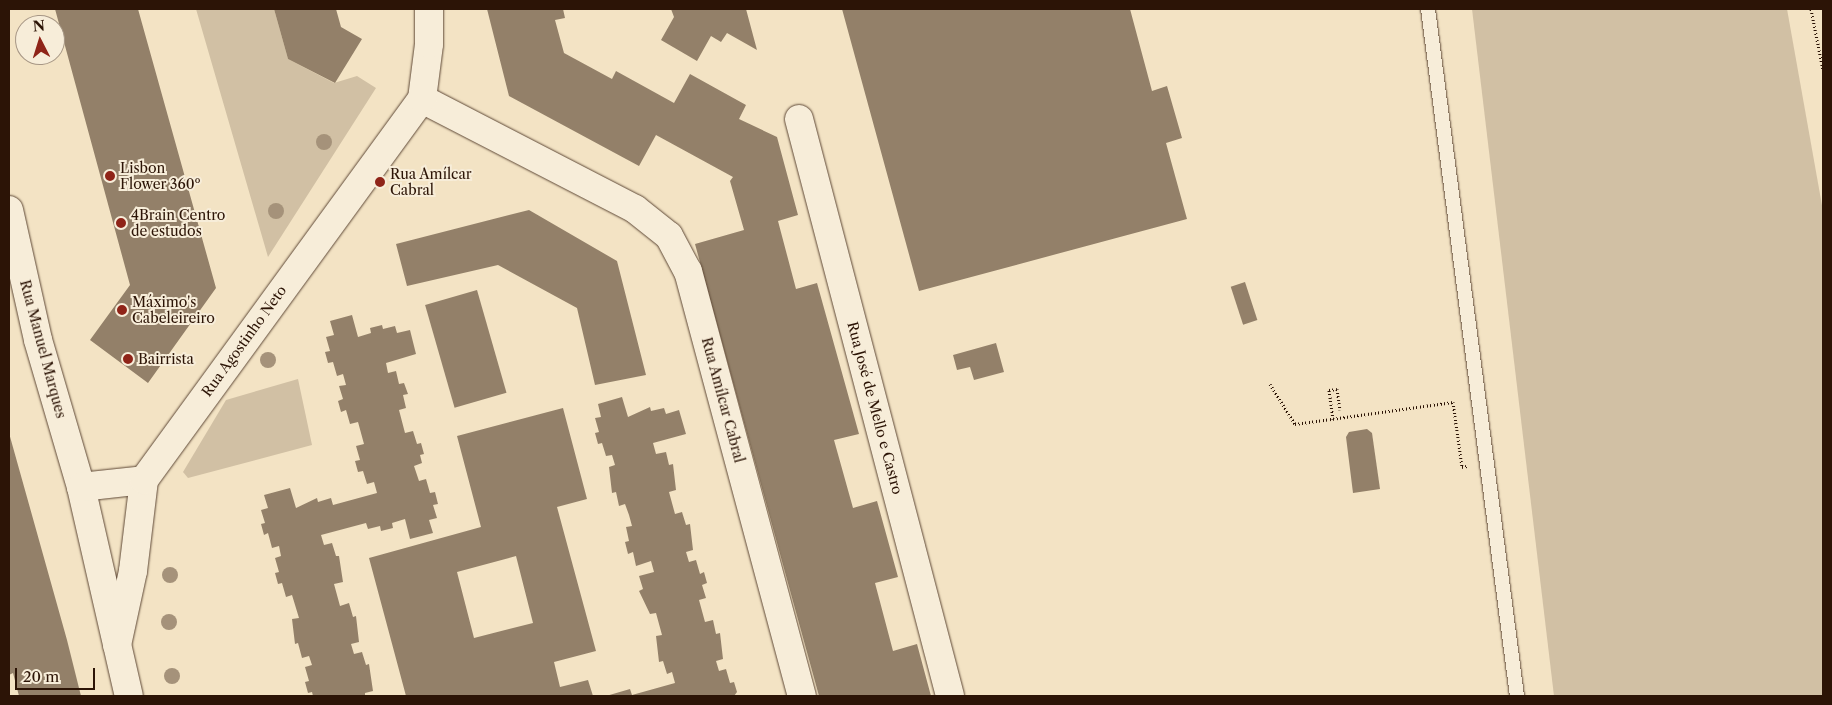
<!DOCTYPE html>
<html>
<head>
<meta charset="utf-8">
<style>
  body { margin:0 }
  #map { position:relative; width:1832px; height:705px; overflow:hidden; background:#f3e3c4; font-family:"Libre Caslon Text",serif }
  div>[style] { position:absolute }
  .green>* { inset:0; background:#d1c0a4 }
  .building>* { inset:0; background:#938069; transform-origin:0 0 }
  .path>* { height:3px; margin-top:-1.5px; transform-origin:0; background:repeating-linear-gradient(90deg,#2c1406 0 1px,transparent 0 3.5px) }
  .roads { filter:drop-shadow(0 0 1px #5e4836) drop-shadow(0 0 1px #5e4836) }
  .lane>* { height:14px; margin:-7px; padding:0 7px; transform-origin:7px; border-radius:7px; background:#f7edd9 }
  .street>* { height:28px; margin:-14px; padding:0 14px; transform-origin:14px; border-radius:14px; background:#f7edd9 }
  .trees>* { width:16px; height:16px; margin:-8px; border-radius:50%; background:#a5927a }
  .dots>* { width:14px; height:14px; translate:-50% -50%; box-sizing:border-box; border:2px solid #f7edd9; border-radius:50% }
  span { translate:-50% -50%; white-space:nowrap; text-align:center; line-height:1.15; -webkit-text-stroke:4px #f7edd9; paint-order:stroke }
  .poi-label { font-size:14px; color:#2c1406 }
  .left { translate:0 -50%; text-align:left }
  .street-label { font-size:14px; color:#2c1406 }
  .frame { position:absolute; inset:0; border:10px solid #2c1406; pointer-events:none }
  .north { position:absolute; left:15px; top:15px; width:50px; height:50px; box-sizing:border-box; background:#f7edd9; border:1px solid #a69685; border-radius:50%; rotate:355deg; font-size:14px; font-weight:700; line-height:20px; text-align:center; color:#2c1406 }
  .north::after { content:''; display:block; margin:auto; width:18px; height:22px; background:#8f2418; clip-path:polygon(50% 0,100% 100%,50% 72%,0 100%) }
  .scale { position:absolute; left:15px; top:668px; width:80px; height:22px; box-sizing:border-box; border:2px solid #2c1406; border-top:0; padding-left:6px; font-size:15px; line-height:18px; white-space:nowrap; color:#2c1406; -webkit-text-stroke:4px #f7edd9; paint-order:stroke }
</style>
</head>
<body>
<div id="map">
  <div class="green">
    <i style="clip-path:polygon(196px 9px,274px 9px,288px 59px,334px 83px,357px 76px,376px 88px,268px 257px)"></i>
    <i style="clip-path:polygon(1472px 9px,1787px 9px,1823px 211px,1823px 696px,1554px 696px)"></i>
    <i style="clip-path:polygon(298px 379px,312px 445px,188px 478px,183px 472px,226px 400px)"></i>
  </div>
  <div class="building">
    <i style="clip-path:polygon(55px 9px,138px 9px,216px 288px,148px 383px,90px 340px,130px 285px)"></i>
    <i style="clip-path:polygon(274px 9px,336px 9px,341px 27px,362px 39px,335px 83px,288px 59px)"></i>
    <i style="clip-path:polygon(487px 9px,563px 9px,565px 18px,555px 20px,564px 53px,612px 79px,616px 71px,674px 103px,690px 74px,746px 105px,739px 119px,777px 137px,798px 215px,778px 221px,796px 289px,817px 283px,859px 434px,834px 440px,853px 508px,877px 501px,898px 577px,875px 583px,893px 651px,917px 644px,931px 696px,819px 696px,695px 244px,744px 230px,730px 181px,733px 177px,656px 135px,639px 166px,509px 96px)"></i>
    <i style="clip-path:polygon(671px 9px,746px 9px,757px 50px,727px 33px,721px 42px,711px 36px,697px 61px,661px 40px,674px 17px)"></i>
    <i style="clip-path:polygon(842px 9px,1130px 9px,1152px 91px,1167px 86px,1182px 138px,1166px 143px,1187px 219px,919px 291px)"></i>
    <i style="clip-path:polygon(529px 210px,617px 261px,646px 375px,595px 385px,577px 308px,498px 265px,407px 286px,396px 244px)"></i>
    <i style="left:1245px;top:282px;width:40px;height:15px;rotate:72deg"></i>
    <i style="left:477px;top:290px;width:107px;height:54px;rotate:74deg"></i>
    <i style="clip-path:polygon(352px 315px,358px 337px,371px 333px,370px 328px,382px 325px,383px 329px,395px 326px,397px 333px,410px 330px,416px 354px,386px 363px,388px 373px,396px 371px,399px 384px,404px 383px,408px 394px,403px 395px,406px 408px,399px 410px,405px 433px,413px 431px,417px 444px,421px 443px,424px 454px,420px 455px,422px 463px,414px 466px,419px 481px,426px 479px,430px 493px,435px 492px,438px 504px,433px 505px,437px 518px,429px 520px,433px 533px,410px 539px,405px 519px,392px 523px,393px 528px,381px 531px,380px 526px,368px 529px,366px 523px,321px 535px,324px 545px,332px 543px,336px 556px,339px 556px,343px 582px,334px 584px,340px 606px,349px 603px,353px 617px,356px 616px,359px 642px,351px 644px,354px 654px,362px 652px,366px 665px,369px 664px,373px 691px,365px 693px,365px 696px,313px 696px,312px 692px,308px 693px,305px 682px,309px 681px,305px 667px,312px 665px,309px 656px,302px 658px,298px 643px,295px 644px,292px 619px,299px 618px,292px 595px,286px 597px,282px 583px,278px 584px,275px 573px,279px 572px,275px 558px,281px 556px,279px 546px,272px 548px,268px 533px,264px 535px,261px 524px,265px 523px,261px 510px,268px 508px,264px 495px,290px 488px,296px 508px,317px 498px,318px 502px,331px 498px,333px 505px,377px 493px,374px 482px,367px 484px,363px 471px,358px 472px,355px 461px,360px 460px,356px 446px,364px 444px,358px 422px,350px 424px,346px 410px,341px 412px,338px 401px,343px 399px,339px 386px,346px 385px,343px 374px,337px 376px,333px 362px,328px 363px,325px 352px,330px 351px,326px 337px,334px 335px,330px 321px)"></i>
    <i style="clip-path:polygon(996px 343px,1004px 372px,974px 380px,970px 367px,957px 370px,953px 355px)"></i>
    <i style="clip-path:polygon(622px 397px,628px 417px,650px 407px,651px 411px,664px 408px,666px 414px,679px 410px,686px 434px,653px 443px,656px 454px,666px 452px,669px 465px,673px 464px,676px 490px,669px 492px,675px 514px,682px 512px,686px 525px,690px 524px,693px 550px,686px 552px,689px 562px,696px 560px,700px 574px,704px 572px,707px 583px,702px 585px,706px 598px,699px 600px,705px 622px,713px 620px,716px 634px,720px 633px,723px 659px,716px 661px,719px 671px,726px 669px,730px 683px,734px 682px,737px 692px,734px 696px,606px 696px,630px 689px,632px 695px,675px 683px,672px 672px,667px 674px,663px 661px,659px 662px,656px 636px,662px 635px,656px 613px,650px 614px,639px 591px,643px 589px,639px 576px,654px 572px,651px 561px,636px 566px,633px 552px,628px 554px,625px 542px,629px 541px,626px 527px,632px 526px,629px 515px,625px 504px,619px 506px,616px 492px,612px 493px,609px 467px,615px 465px,612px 455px,606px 456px,602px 443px,598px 444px,595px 433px,599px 432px,595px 418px,601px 417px,598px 404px)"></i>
    <i style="clip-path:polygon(evenodd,563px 408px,587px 499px,557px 507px,596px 651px,554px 662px,560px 687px,588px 680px,593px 696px,406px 696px,369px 558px,481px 527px,457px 436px,563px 408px,516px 556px,533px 623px,474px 638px,457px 572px,516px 556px)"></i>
    <i style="clip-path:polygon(1367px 429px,1372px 433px,1380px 489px,1353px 493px,1346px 437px,1349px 432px)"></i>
    <i style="clip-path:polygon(9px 433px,67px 640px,81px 696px,19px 696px,13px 673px,9px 675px)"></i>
  </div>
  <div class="path">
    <i style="left:1811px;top:9px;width:62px;rotate:78.9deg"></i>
    <i style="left:1270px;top:384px;width:47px;rotate:58deg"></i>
    <i style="left:1295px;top:424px;width:160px;rotate:-7.9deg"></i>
    <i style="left:1453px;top:402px;width:66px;rotate:82.1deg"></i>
    <i style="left:1462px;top:467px;width:5px;rotate:-11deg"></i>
    <i style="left:1333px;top:419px;width:29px;rotate:-98deg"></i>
    <i style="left:1329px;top:390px;width:8px;rotate:-7deg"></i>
    <i style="left:1337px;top:389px;width:21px;rotate:82deg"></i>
  </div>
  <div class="roads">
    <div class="lane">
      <i style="left:1428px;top:9px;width:693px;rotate:82.62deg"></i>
    </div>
    <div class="street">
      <i style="left:422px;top:99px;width:240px;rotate:27.3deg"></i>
      <i style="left:635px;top:209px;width:43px;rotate:38.5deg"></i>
      <i style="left:669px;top:236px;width:40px;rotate:62deg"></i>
      <i style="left:688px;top:271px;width:440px;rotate:75deg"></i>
      <i style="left:799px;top:119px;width:596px;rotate:75.33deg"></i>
      <i style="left:9px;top:210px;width:133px;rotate:77.4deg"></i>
      <i style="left:38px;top:340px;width:153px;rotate:73.7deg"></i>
      <i style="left:81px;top:487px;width:214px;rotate:77.1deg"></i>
      <i style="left:81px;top:487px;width:63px;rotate:-6.3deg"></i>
      <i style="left:117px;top:645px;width:76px;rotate:-77.8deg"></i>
      <i style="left:133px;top:571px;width:92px;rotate:-83.1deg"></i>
      <i style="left:144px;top:480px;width:472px;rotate:-53.9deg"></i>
      <i style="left:422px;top:99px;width:55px;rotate:-82.7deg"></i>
      <i style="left:429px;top:44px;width:35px;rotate:-90deg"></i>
    </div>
  </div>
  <div class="trees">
    <i style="left:324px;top:142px"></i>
    <i style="left:276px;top:211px"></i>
    <i style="left:268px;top:360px"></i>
    <i style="left:170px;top:575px"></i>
    <i style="left:169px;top:622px"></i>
    <i style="left:172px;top:676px"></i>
  </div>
  <div class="dots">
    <i style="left:110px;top:176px;background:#8f2418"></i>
    <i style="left:380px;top:182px;background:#8f2418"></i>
    <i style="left:121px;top:223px;background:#8f2418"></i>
    <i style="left:122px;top:310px;background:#8f2418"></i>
    <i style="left:128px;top:359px;background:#8f2418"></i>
  </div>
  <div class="poi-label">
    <span class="left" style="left:120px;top:176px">Lisbon<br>Flower 360º</span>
    <span class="left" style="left:390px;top:182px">Rua Amílcar<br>Cabral</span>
    <span class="left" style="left:131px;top:223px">4Brain Centro<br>de estudos</span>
    <span class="left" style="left:132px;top:310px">Máximo's<br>Cabeleireiro</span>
    <span class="left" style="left:138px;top:359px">Bairrista</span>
  </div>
  <div class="street-label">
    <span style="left:244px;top:341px;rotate:-54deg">Rua Agostinho Neto</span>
    <span style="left:43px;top:349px;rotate:75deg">Rua Manuel Marques</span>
    <span style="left:723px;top:400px;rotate:75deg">Rua Amílcar Cabral</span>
    <span style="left:875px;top:408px;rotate:75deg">Rua José de Mello e Castro</span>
  </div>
  <div class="frame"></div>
  <div class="north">N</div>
  <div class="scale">20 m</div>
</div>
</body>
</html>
